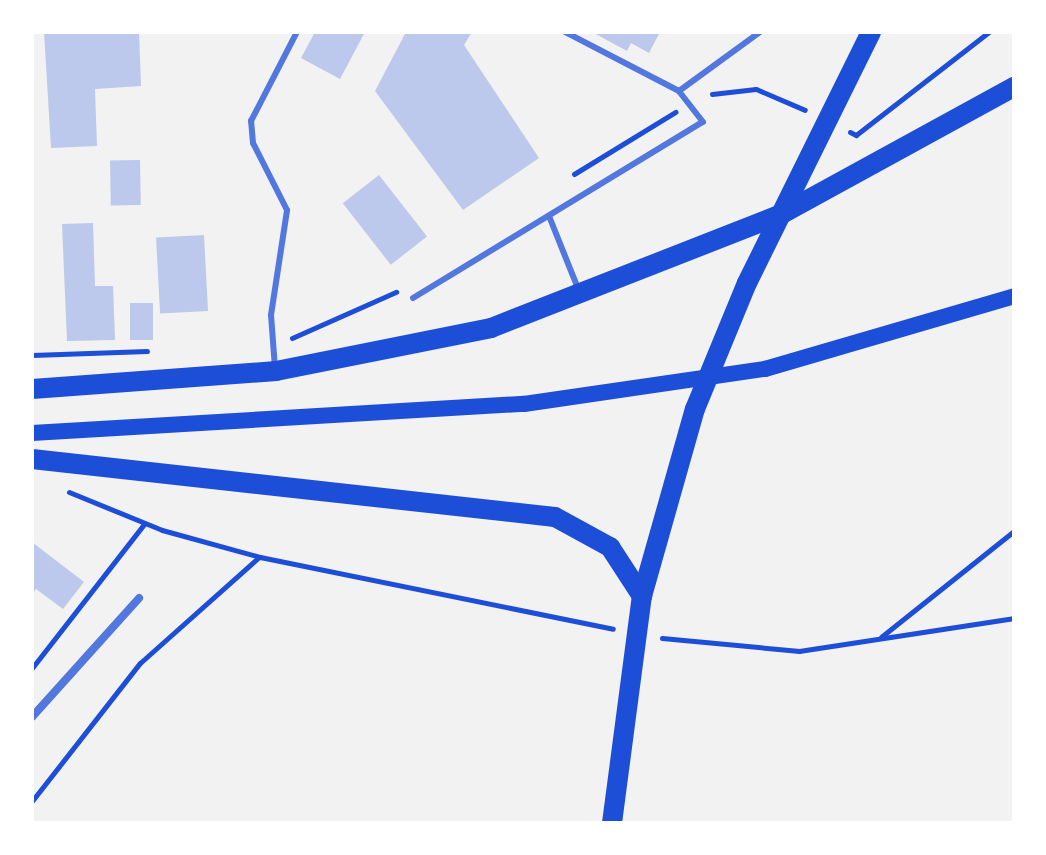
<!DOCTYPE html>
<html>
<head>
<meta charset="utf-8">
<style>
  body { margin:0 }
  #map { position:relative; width:1046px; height:855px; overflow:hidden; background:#f2f2f2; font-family:"Source Serif 4",serif }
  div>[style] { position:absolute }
  .building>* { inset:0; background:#bdc9ec; transform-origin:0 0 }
  .path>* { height:5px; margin:-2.5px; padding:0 2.5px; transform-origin:2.5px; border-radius:2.5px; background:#1d4ed8 }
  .service>* { height:6px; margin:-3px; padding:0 3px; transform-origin:3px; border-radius:3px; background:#5277de }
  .minor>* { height:8px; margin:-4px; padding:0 4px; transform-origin:4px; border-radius:4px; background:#5277de }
  .secondary>* { height:16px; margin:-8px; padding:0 8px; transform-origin:8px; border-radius:8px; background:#1d4ed8 }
  .primary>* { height:20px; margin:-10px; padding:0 10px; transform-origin:10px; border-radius:10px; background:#1d4ed8 }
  span { translate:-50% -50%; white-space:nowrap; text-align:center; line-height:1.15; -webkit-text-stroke:6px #fff; paint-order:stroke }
  .frame { position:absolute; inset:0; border:34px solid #fff; pointer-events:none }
</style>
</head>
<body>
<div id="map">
  <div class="building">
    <i style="clip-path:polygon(44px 32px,139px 32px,141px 86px,95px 89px,97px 146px,51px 148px)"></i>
    <i style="clip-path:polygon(315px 32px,365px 32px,340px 79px,301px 58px)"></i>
    <i style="clip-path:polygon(406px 32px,472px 32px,464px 45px,539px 158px,463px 210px,375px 91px)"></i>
    <i style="clip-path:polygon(592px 32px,660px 32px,649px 53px,631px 43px,627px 51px)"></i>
    <i style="left:140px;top:160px;width:45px;height:30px;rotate:89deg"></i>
    <i style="left:379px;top:175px;width:78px;height:46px;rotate:52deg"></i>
    <i style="clip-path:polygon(93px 223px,95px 286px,113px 286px,115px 340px,67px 341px,62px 224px)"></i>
    <i style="left:204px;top:235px;width:76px;height:48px;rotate:87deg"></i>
    <i style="left:130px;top:303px;width:23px;height:37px"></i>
    <i style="clip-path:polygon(32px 542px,84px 582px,63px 609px,36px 589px,32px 594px)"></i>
  </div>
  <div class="path">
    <i style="left:712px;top:94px;width:44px;rotate:-6.5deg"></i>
    <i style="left:756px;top:89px;width:53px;rotate:23.2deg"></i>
    <i style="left:850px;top:132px;width:7px;rotate:27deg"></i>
    <i style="left:856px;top:135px;width:168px;rotate:-37.8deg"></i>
    <i style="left:574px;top:174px;width:119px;rotate:-31.5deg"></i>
    <i style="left:292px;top:338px;width:114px;rotate:-23.9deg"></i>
    <i style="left:32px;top:355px;width:115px;rotate:-2deg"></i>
    <i style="left:69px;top:492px;width:100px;rotate:22.2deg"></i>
    <i style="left:162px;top:530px;width:102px;rotate:15.4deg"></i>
    <i style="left:260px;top:557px;width:360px;rotate:11.5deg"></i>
    <i style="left:881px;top:637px;width:170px;rotate:-38.6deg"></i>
    <i style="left:662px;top:638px;width:138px;rotate:5.4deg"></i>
    <i style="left:799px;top:651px;width:218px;rotate:-8.7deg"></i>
    <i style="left:32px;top:668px;width:182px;rotate:-52.1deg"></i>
    <i style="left:32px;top:801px;width:175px;rotate:-52deg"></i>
    <i style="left:140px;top:663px;width:159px;rotate:-41.7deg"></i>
  </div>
  <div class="service">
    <i style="left:679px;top:91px;width:100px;rotate:-36.1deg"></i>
    <i style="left:549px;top:216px;width:81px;rotate:68.2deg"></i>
    <i style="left:413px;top:298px;width:339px;rotate:-31.3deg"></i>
    <i style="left:703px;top:122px;width:39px;rotate:-128deg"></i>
    <i style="left:679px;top:91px;width:128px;rotate:-152.6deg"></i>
    <i style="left:275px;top:368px;width:53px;rotate:-94.3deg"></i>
    <i style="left:271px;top:315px;width:106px;rotate:-81.3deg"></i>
    <i style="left:287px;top:210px;width:75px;rotate:-116.9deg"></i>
    <i style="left:253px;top:143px;width:22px;rotate:-95deg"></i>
    <i style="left:251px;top:121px;width:100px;rotate:-62.7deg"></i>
  </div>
  <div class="minor">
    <i style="left:32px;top:717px;width:160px;rotate:-48deg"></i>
  </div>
  <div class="secondary">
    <i style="left:32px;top:433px;width:493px;rotate:-3.4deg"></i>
    <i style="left:524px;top:404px;width:244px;rotate:-8.3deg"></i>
    <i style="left:765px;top:369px;width:259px;rotate:-16.3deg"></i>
  </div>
  <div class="primary">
    <i style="left:32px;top:389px;width:245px;rotate:-4.2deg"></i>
    <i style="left:276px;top:371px;width:219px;rotate:-11.3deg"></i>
    <i style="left:491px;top:328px;width:310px;rotate:-21.4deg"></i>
    <i style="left:780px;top:215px;width:267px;rotate:-28.7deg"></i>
    <i style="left:32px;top:459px;width:526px;rotate:6.33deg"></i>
    <i style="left:555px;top:517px;width:63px;rotate:28.6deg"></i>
    <i style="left:610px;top:547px;width:59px;rotate:56.9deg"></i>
    <i style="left:612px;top:823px;width:229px;rotate:-82.5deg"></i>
    <i style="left:642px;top:596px;width:194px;rotate:-74.2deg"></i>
    <i style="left:695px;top:409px;width:136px;rotate:-67.6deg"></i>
    <i style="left:747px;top:283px;width:280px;rotate:-63.7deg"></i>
  </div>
  <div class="frame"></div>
</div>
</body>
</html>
